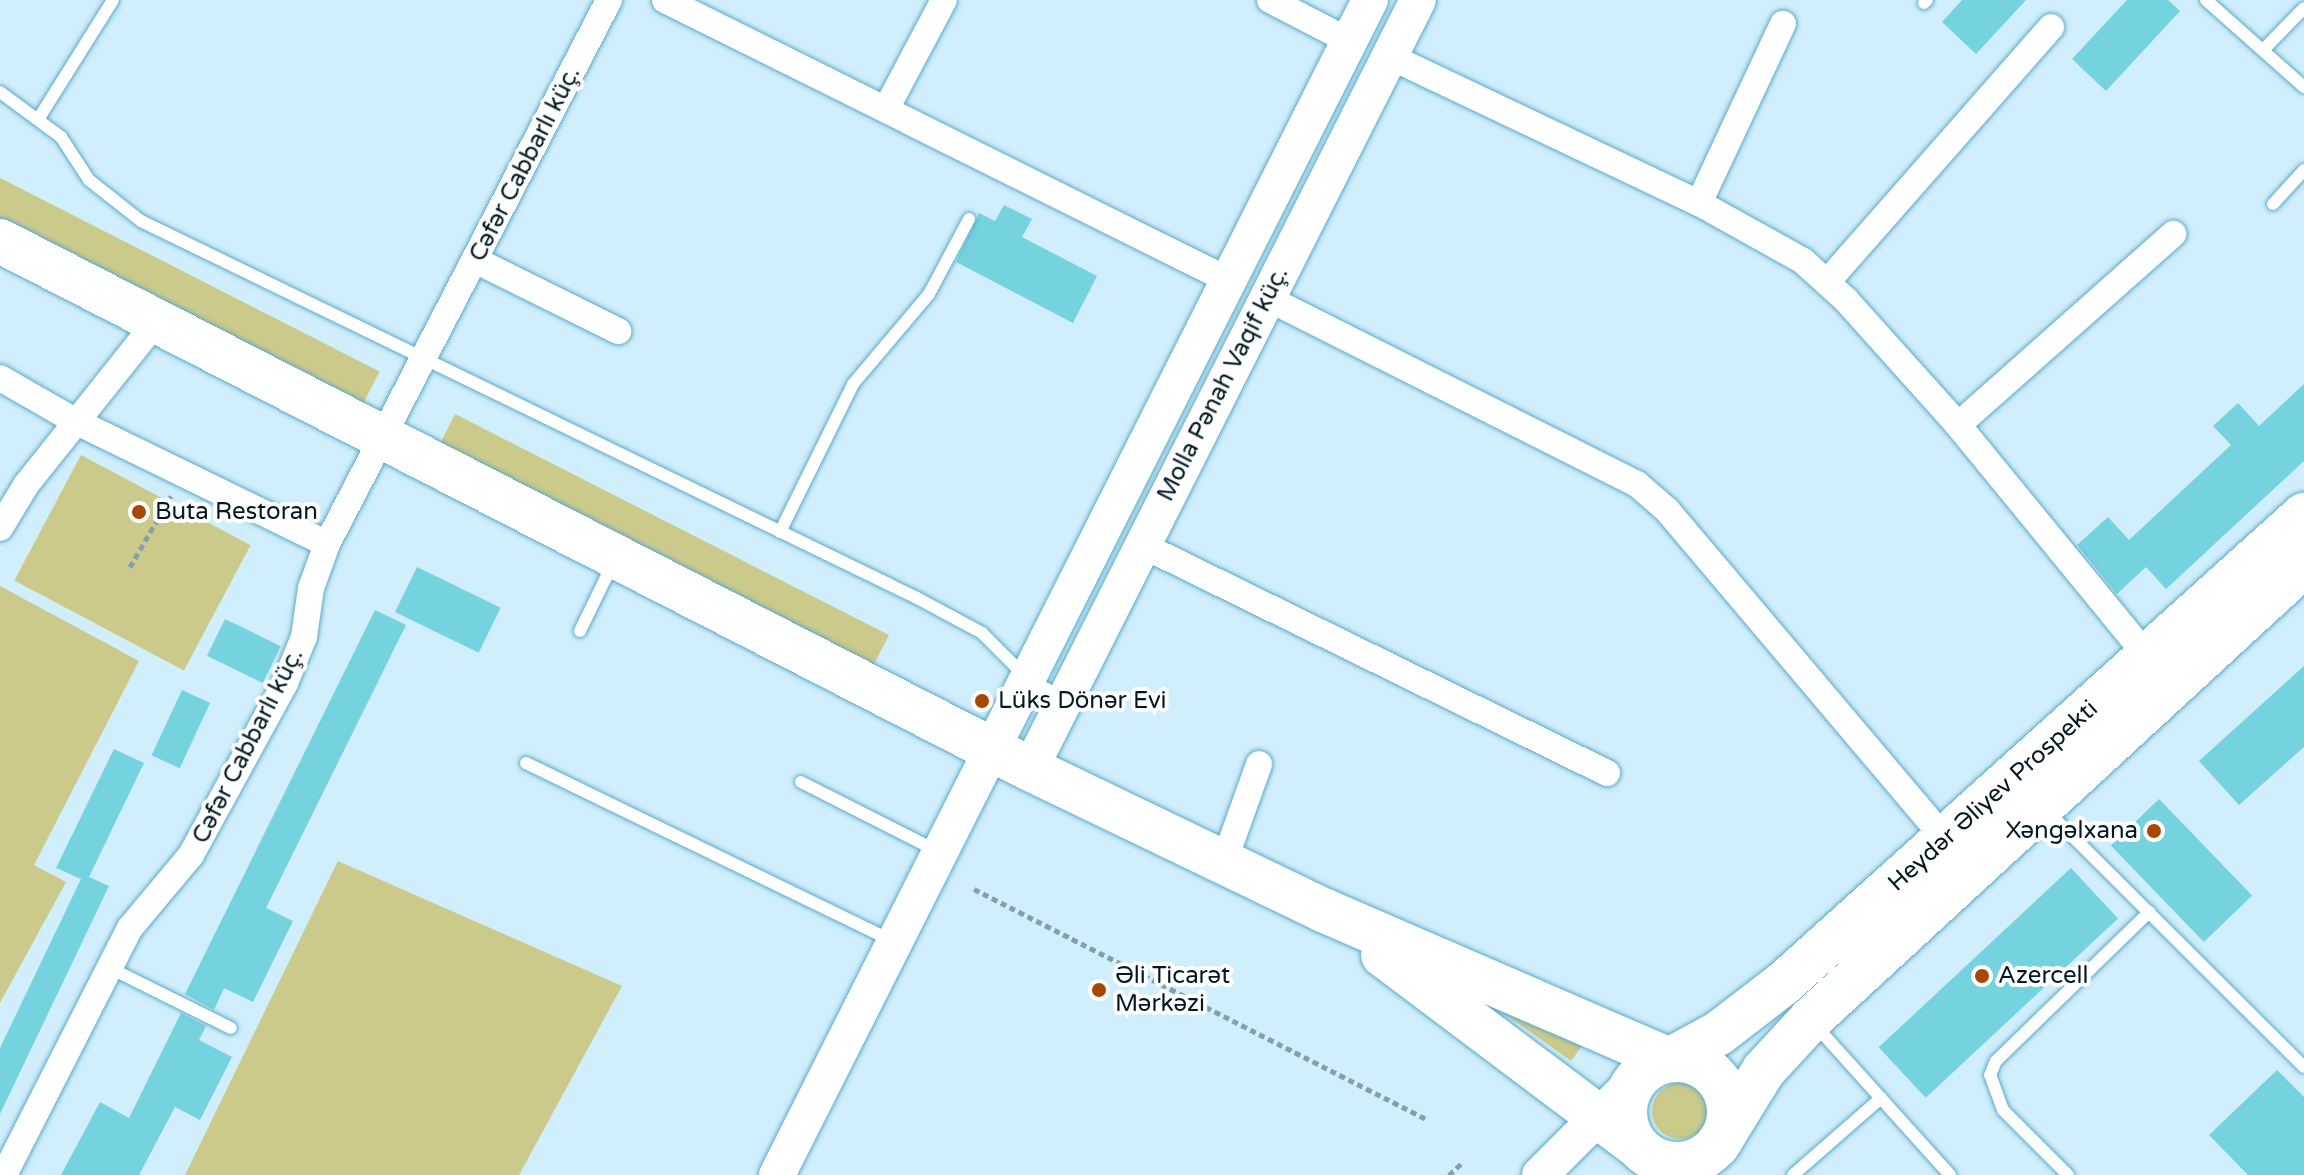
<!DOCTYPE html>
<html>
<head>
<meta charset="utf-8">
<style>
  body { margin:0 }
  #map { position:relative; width:2304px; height:1175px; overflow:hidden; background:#d0eefb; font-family:"Varela Round",sans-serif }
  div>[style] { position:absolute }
  .green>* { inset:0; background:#ccca8a; transform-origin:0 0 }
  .round { border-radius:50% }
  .building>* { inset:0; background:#75d2df; transform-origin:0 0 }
  .path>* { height:5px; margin-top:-2.5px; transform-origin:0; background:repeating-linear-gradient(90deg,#85a0ac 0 6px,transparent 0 10px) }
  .roads { filter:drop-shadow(0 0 2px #5baaca) drop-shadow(0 0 2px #5baaca) }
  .lane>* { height:12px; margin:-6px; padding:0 6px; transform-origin:6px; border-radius:6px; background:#fff }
  .street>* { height:26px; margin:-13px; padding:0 13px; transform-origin:13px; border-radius:13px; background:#fff }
  .secondary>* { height:36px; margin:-18px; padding:0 18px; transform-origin:18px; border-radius:18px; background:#fff }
  .highway>* { height:44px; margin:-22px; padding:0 22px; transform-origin:22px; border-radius:22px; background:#fff }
  .highway>.ring { margin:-22px; padding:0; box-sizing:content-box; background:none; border:44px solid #fff; border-radius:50% }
  .dots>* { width:22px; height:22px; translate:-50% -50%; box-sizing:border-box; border:4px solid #fff; border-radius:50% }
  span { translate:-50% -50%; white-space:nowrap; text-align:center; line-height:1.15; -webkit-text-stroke:8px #fff; paint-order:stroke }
  .street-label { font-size:24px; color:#021923 }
  .poi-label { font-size:24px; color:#021923 }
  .left { translate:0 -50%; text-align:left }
  .right { translate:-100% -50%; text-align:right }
</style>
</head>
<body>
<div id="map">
  <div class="green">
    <i style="left:0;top:178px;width:426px;height:37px;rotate:27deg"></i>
    <i style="left:455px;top:414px;width:487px;height:33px;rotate:27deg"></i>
    <i style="left:81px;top:455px;width:192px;height:142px;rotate:28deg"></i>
    <i style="clip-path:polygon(0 586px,139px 661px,34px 865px,66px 882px,0 1003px)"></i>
    <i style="clip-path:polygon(338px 861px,622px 986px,519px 1175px,185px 1175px)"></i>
    <i style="clip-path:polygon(1463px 984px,1590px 1035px,1571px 1061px)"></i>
    <i class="round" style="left:1652px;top:1083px;width:56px;height:56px"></i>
  </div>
  <div class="building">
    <i style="clip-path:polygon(1962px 0,2026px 0,1976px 54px,1942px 22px)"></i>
    <i style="clip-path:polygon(2127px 0,2168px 0,2180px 11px,2106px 91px,2072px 59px)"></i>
    <i style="clip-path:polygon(1004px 205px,1032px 219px,1022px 237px,1097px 276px,1073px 323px,956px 262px,979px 213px,995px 221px)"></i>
    <i style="clip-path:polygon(2304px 384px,2304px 461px,2166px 589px,2146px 567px,2117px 594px,2077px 545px,2108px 517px,2129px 540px,2231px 445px,2213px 426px,2238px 403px,2259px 426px)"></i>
    <i style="left:417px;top:567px;width:93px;height:50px;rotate:26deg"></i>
    <i style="clip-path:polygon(375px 610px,406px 625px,266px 908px,293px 921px,253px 1002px,224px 988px,214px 1010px,185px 994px)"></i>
    <i style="left:225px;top:619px;width:62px;height:41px;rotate:26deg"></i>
    <i style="clip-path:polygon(2304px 666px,2304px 747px,2239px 805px,2199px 761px)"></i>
    <i style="left:182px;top:690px;width:31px;height:72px;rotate:25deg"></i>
    <i style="clip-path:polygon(114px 749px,144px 763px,89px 877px,109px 886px,0 1114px,0 1048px,81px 879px,56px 868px)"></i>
    <i style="left:2159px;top:799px;width:134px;height:67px;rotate:46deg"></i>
    <i style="left:2071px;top:868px;width:69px;height:263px;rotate:47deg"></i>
    <i style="clip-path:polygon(181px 1013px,206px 1026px,199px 1040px,232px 1057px,200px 1120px,175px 1107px,139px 1175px,61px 1175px,100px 1102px,129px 1118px)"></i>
    <i style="clip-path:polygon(2277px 1070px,2304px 1097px,2304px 1175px,2248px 1175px,2209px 1135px)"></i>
  </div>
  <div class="path">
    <i style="left:130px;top:567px;width:82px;rotate:-60deg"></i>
    <i style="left:974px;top:889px;width:509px;rotate:26.97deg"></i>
    <i style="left:1449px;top:1175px;width:19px;rotate:-43deg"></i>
  </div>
  <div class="roads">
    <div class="lane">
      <i style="left:2206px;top:0;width:131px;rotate:41.6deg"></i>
      <i style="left:1924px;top:3px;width:4px;rotate:-45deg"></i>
      <i style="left:2264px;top:49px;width:57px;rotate:-45.7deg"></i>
      <i style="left:0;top:92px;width:76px;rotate:36.4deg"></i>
      <i style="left:61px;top:137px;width:51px;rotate:56.9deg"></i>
      <i style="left:89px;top:180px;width:66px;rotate:38.3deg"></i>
      <i style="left:141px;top:221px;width:863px;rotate:25.91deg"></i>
      <i style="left:917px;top:598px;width:74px;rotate:28.3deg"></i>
      <i style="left:982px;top:633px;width:66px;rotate:45deg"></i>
      <i style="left:1029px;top:680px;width:36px;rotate:27deg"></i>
      <i style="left:39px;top:118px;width:139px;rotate:-57.9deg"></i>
      <i style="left:2273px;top:204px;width:46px;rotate:-47.6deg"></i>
      <i style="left:780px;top:532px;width:165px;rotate:-63.7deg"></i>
      <i style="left:853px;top:384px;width:118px;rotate:-49.8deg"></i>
      <i style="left:929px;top:294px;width:85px;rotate:-61.9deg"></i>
      <i style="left:580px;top:631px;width:73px;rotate:-64.1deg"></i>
      <i style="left:526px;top:763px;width:406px;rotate:25.9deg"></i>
      <i style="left:801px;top:782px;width:153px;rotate:26.9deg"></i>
      <i style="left:2048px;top:812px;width:361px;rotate:44.9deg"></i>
      <i style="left:108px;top:967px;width:137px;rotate:26.4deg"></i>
      <i style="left:1815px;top:1025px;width:202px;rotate:48deg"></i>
      <i style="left:1649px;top:1157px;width:28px;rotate:39deg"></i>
      <i style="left:1793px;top:1175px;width:117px;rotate:-41.2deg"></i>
      <i style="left:2068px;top:1175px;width:92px;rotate:-135deg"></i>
      <i style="left:2003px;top:1110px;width:37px;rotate:-110deg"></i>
      <i style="left:1990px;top:1075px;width:15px;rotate:-67deg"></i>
      <i style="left:1996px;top:1061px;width:214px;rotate:-44.2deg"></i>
    </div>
    <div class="street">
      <i style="left:665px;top:0;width:627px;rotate:26.44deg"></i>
      <i style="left:1270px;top:0;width:89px;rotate:27.4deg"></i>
      <i style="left:1389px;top:56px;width:343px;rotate:25.4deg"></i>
      <i style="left:1699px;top:203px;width:119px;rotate:29.1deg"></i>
      <i style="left:1803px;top:261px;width:58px;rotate:42.2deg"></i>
      <i style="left:1846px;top:300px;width:168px;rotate:48.1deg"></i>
      <i style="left:1958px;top:425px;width:300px;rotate:50.7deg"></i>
      <i style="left:886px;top:109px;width:123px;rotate:-62deg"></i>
      <i style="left:1699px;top:203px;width:198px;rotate:-64.9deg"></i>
      <i style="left:475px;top:260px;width:160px;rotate:26.4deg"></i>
      <i style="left:1828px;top:281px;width:338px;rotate:-48.7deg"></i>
      <i style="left:1267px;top:298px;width:414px;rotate:26.7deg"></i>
      <i style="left:1637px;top:484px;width:40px;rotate:41deg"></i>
      <i style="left:1667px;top:510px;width:431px;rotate:49.8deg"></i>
      <i style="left:0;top:378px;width:86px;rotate:29.8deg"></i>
      <i style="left:75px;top:421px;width:280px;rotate:26deg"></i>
      <i style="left:1958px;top:425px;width:288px;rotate:-41.6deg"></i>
      <i style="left:0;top:528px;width:50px;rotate:-58.8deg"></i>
      <i style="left:26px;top:485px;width:208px;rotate:-51.4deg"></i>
      <i style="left:1142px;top:545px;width:518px;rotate:26.12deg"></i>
      <i style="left:1224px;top:862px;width:104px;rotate:-70.3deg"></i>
      <i style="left:4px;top:1175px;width:277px;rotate:-63deg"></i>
      <i style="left:130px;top:928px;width:95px;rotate:-50.1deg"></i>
      <i style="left:191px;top:855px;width:196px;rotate:-61.3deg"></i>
      <i style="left:285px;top:683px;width:50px;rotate:-67.6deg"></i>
      <i style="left:304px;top:637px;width:49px;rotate:-81.9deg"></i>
      <i style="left:311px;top:588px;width:47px;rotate:-70deg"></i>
      <i style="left:327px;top:544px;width:613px;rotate:-62.6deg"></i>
    </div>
    <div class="secondary">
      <i style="left:1030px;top:769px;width:861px;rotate:-63.23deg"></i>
      <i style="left:777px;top:1175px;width:1316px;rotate:-63.22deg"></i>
      <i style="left:1540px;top:1175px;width:137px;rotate:-45deg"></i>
      <i style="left:1683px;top:1175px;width:25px;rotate:-42deg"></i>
    </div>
    <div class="highway">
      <i style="left:0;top:241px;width:1157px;rotate:27.14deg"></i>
      <i style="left:1030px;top:769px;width:325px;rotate:25.7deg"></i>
      <i style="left:1323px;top:910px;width:377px;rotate:23.4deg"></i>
      <i style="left:1669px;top:1060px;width:57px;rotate:-28.4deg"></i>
      <i style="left:1719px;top:1033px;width:82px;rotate:-37.6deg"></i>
      <i style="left:1784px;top:983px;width:700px;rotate:-41.99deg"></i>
      <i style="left:1383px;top:955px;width:316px;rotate:36.9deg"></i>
      <i class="ring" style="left:1625px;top:1060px;width:60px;height:60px"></i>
      <i style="left:1717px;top:1146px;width:89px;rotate:-58.3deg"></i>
      <i style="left:1764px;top:1070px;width:69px;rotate:-47.3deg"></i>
      <i style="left:1811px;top:1019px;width:670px;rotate:-42.64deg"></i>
    </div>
  </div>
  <div class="dots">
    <i style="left:139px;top:512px;background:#a74700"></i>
    <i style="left:982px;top:701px;background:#a74700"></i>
    <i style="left:2154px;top:831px;background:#a74700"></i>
    <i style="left:1982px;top:976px;background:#a74700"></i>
    <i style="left:1099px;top:990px;background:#a74700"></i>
  </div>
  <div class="street-label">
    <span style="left:525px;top:164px;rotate:-63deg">Cəfər Cabbarlı küç.</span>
    <span style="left:1223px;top:384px;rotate:-63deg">Molla Pənah Vaqif küç.</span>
    <span style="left:248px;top:746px;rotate:-63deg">Cəfər Cabbarlı küç.</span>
    <span style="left:1993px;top:796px;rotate:-42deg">Heydər Əliyev Prospekti</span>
  </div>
  <div class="poi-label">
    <span class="left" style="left:155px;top:512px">Buta Restoran</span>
    <span class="left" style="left:998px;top:701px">Lüks Dönər Evi</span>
    <span class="right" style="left:2138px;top:831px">Xəngəlxana</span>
    <span class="left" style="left:1115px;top:990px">Əli Ticarət<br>Mərkəzi</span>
    <span class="left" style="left:1998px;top:976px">Azercell</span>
  </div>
</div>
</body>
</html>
